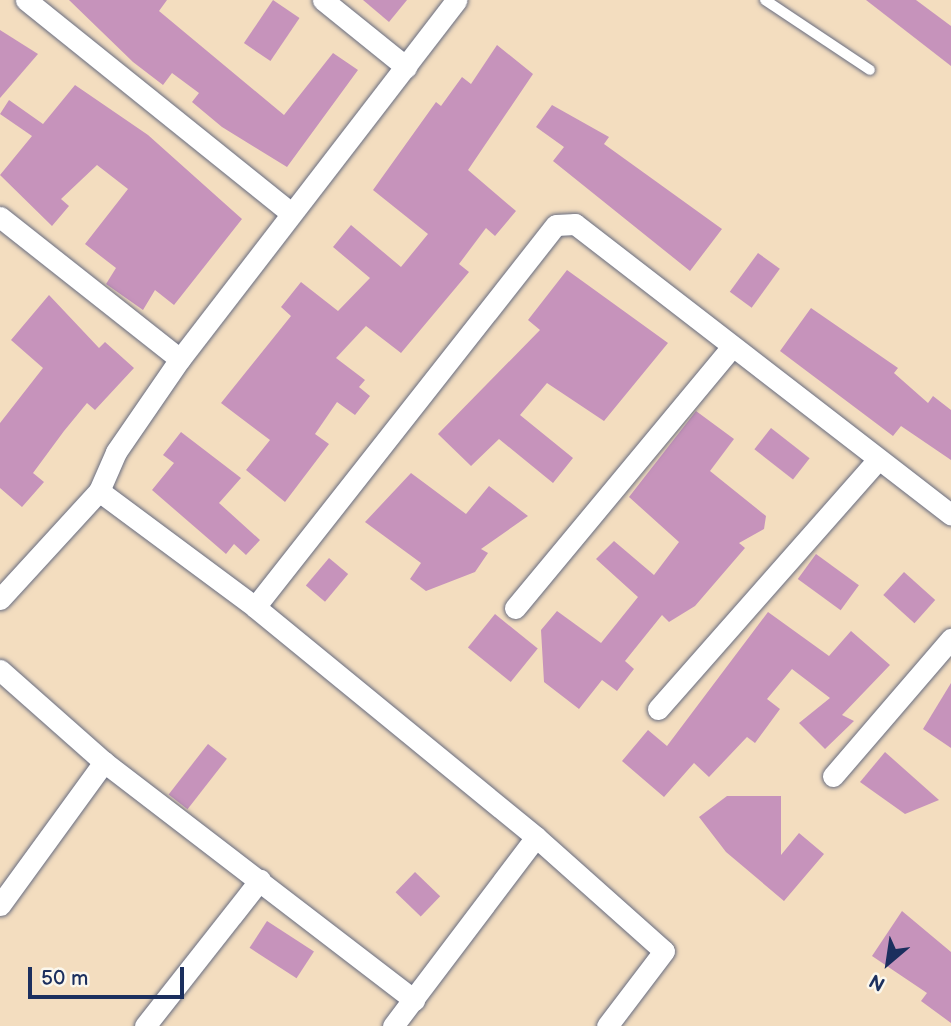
<!DOCTYPE html>
<html>
<head>
<meta charset="utf-8">
<style>
  body { margin:0 }
  #map { position:relative; width:951px; height:1026px; overflow:hidden; background:#f3ddbf; font-family:"Balsamiq Sans",sans-serif }
  div>[style] { position:absolute }
  .building>* { inset:0; background:#c693bb; transform-origin:0 0 }
  .roads { filter:drop-shadow(0 0 2px #676c80) drop-shadow(0 0 2px #676c80) }
  .service>* { height:10px; margin:-5px; padding:0 5px; transform-origin:5px; border-radius:5px; background:#fff }
  .minor>* { height:21px; margin:-10.5px; padding:0 10.5px; transform-origin:10.5px; border-radius:10.5px; background:#fff }
  span { translate:-50% -50%; white-space:nowrap; text-align:center; line-height:1.15; -webkit-text-stroke:6px #fbf7ec; paint-order:stroke }
  .north { position:absolute; left:853px; top:928px; width:70px; height:70px; -webkit-text-stroke:5px #fbf7ec; paint-order:stroke; rotate:209deg; font-size:19px; font-weight:700; line-height:28px; text-align:center; color:#1b2f5e }
  .north::after { content:''; display:block; margin:auto; width:24px; height:32px; background:#1b2f5e; clip-path:polygon(50% 0,100% 100%,50% 72%,0 100%) }
  .scale { position:absolute; left:28px; top:967px; width:156px; height:32px; box-sizing:border-box; border:4px solid #1b2f5e; border-top:0; padding-left:9px; font-size:21px; line-height:24px; white-space:nowrap; color:#1b2f5e; -webkit-text-stroke:5px #fbf7ec; paint-order:stroke }
</style>
</head>
<body>
<div id="map">
  <div class="building">
    <i style="clip-path:polygon(69px 0,167px 0,159px 11px,284px 115px,333px 53px,358px 70px,287px 167px,222px 127px,192px 102px,199px 93px,172px 73px,163px 85px,133px 62px)"></i>
    <i style="left:273px;top:0;width:32px;height:52px;rotate:34deg"></i>
    <i style="clip-path:polygon(363px 0,407px 0,389px 22px)"></i>
    <i style="clip-path:polygon(866px 0,916px 0,951px 26px,951px 66px)"></i>
    <i style="clip-path:polygon(0 30px,38px 54px,0 98px)"></i>
    <i style="clip-path:polygon(497px 45px,533px 74px,468px 170px,516px 211px,495px 236px,486px 228px,459px 264px,469px 272px,401px 353px,366px 326px,336px 358px,365px 380px,359px 387px,370px 396px,355px 415px,337px 402px,315px 434px,329px 444px,285px 502px,246px 470px,270px 440px,221px 403px,291px 316px,281px 307px,301px 282px,338px 311px,370px 278px,333px 247px,351px 225px,401px 267px,428px 234px,373px 190px,436px 102px,441px 106px,462px 77px,471px 84px)"></i>
    <i style="clip-path:polygon(75px 85px,148px 135px,242px 219px,174px 305px,155px 290px,143px 310px,106px 284px,116px 268px,85px 244px,128px 189px,97px 165px,61px 199px,69px 206px,52px 226px,0 175px,32px 136px,0 114px,9px 100px,43px 124px)"></i>
    <i style="clip-path:polygon(552px 105px,609px 137px,604px 144px,722px 229px,690px 271px,553px 161px,564px 147px,536px 127px)"></i>
    <i style="left:758px;top:253px;width:27px;height:48px;rotate:36deg"></i>
    <i style="clip-path:polygon(567px 270px,668px 343px,604px 421px,547px 383px,520px 415px,573px 458px,553px 483px,499px 439px,471px 466px,438px 434px,540px 330px,528px 320px)"></i>
    <i style="clip-path:polygon(49px 295px,99px 348px,105px 342px,134px 368px,95px 410px,87px 403px,64px 431px,33px 473px,44px 482px,22px 507px,0 488px,0 423px,43px 368px,11px 340px)"></i>
    <i style="clip-path:polygon(811px 308px,898px 368px,894px 373px,928px 403px,933px 396px,951px 410px,951px 460px,901px 426px,893px 436px,780px 351px)"></i>
    <i style="clip-path:polygon(696px 411px,734px 439px,710px 471px,766px 516px,764px 529px,739px 543px,745px 548px,695px 606px,669px 622px,662px 615px,625px 661px,634px 669px,617px 691px,602px 680px,579px 709px,544px 682px,541px 630px,557px 611px,601px 643px,638px 597px,596px 559px,614px 541px,654px 575px,679px 542px,629px 497px)"></i>
    <i style="left:771px;top:428px;width:49px;height:27px;rotate:38deg"></i>
    <i style="clip-path:polygon(181px 432px,241px 478px,219px 503px,260px 540px,246px 555px,234px 544px,226px 554px,152px 490px,174px 463px,163px 455px)"></i>
    <i style="clip-path:polygon(411px 473px,466px 514px,489px 486px,528px 516px,481px 549px,488px 553px,475px 572px,426px 591px,410px 579px,421px 563px,365px 522px)"></i>
    <i style="left:816px;top:554px;width:53px;height:31px;rotate:36deg"></i>
    <i style="left:329px;top:558px;width:25px;height:36px;rotate:40deg"></i>
    <i style="left:904px;top:572px;width:42px;height:31px;rotate:42deg"></i>
    <i style="clip-path:polygon(768px 612px,829px 656px,851px 631px,890px 665px,842px 715px,854px 721px,825px 749px,799px 723px,830px 698px,792px 669px,767px 699px,780px 709px,755px 743px,747px 737px,709px 777px,694px 763px,664px 797px,622px 761px,648px 730px,667px 746px)"></i>
    <i style="left:495px;top:614px;width:55px;height:43px;rotate:39deg"></i>
    <i style="clip-path:polygon(951px 683px,951px 748px,923px 729px)"></i>
    <i style="left:208px;top:744px;width:24px;height:64px;rotate:38deg"></i>
    <i style="clip-path:polygon(885px 752px,939px 800px,905px 814px,860px 782px)"></i>
    <i style="clip-path:polygon(727px 796px,781px 796px,781px 855px,799px 833px,824px 854px,784px 901px,726px 852px,699px 817px)"></i>
    <i style="left:415px;top:872px;width:35px;height:28px;rotate:44deg"></i>
    <i style="clip-path:polygon(902px 911px,951px 952px,951px 1023px,921px 1001px,927px 993px,872px 956px)"></i>
    <i style="left:267px;top:921px;width:56px;height:32px;rotate:33deg"></i>
  </div>
  <div class="roads">
    <div class="service">
      <i style="left:765px;top:0;width:126px;rotate:33.7deg"></i>
    </div>
    <div class="minor">
      <i style="left:26px;top:0;width:339px;rotate:38.8deg"></i>
      <i style="left:323px;top:0;width:107px;rotate:38.9deg"></i>
      <i style="left:0;top:217px;width:229px;rotate:38.3deg"></i>
      <i style="left:99px;top:491px;width:43px;rotate:-66.4deg"></i>
      <i style="left:116px;top:452px;width:113px;rotate:-55.5deg"></i>
      <i style="left:180px;top:359px;width:453px;rotate:-52.4deg"></i>
      <i style="left:0;top:599px;width:147px;rotate:-47.5deg"></i>
      <i style="left:99px;top:491px;width:194px;rotate:36.6deg"></i>
      <i style="left:255px;top:607px;width:363px;rotate:39.3deg"></i>
      <i style="left:536px;top:837px;width:171px;rotate:41.7deg"></i>
      <i style="left:664px;top:951px;width:94px;rotate:127.2deg"></i>
      <i style="left:255px;top:607px;width:486px;rotate:-51.8deg"></i>
      <i style="left:556px;top:225px;width:19px;rotate:-3deg"></i>
      <i style="left:575px;top:224px;width:475px;rotate:37.7deg"></i>
      <i style="left:515px;top:608px;width:339px;rotate:-50.3deg"></i>
      <i style="left:0;top:670px;width:139px;rotate:41.5deg"></i>
      <i style="left:104px;top:762px;width:391px;rotate:37.5deg"></i>
      <i style="left:658px;top:709px;width:331px;rotate:-48.6deg"></i>
      <i style="left:833px;top:776px;width:181px;rotate:-49.3deg"></i>
      <i style="left:0;top:905px;width:177px;rotate:-54deg"></i>
      <i style="left:145px;top:1026px;width:186px;rotate:-51.8deg"></i>
      <i style="left:393px;top:1026px;width:237px;rotate:-52.9deg"></i>
    </div>
  </div>
  <div class="north">N</div>
  <div class="scale">50 m</div>
</div>
</body>
</html>
